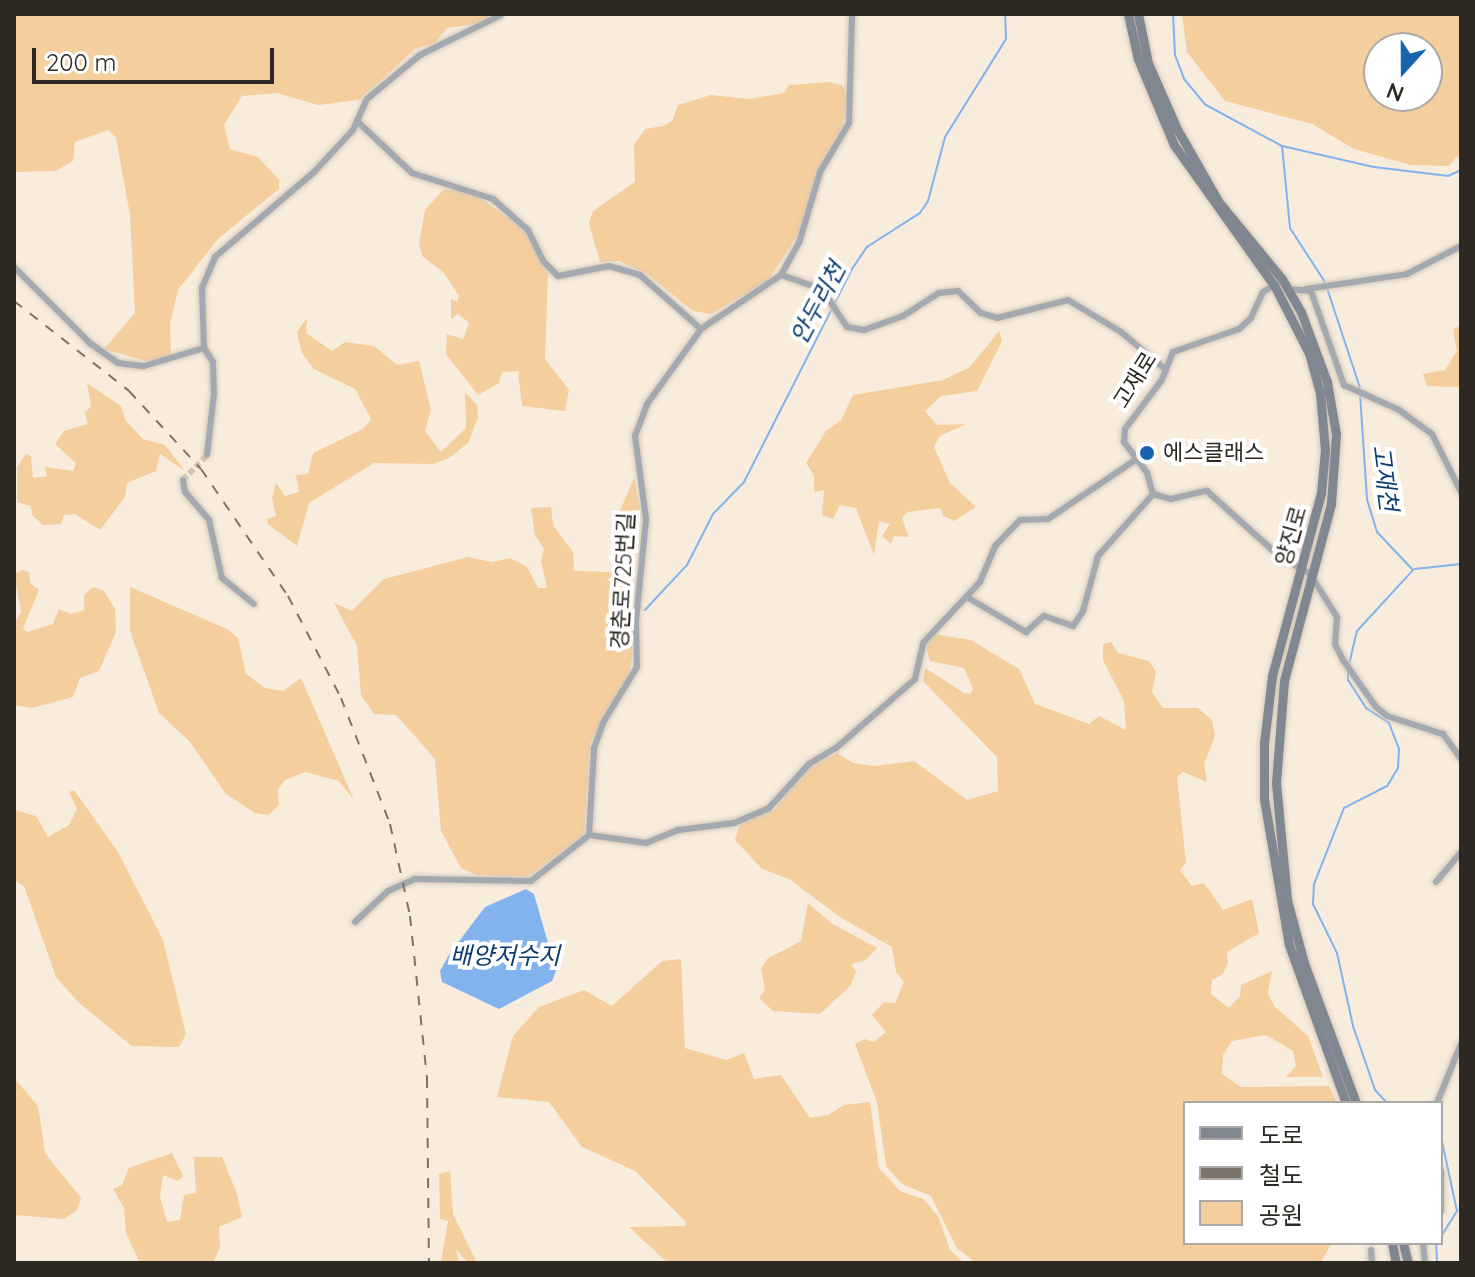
<!DOCTYPE html>
<html>
<head>
<meta charset="utf-8">
<style>
  body { margin:0 }
  #map { position:relative; width:1475px; height:1277px; overflow:hidden; background:#f8ecdd; font-family:Quicksand,"Noto Sans KR",sans-serif }
  div>[style] { position:absolute }
  .green>* { inset:0; background:#f5ce9d }
  .water>* { inset:0; background:#83b3ee }
  .stream>* { height:2px; margin:-1px; padding:0 1px; transform-origin:1px; border-radius:1px; background:#83b3ee }
  .street-tunnel>* { height:6px; margin-top:-3px; transform-origin:0; background:repeating-linear-gradient(90deg,#cfc5b8 0 6px,transparent 0 9px) }
  .roads { filter:drop-shadow(0 0 2px #d3c9bb) drop-shadow(0 0 2px #d3c9bb) }
  .street>* { height:6px; margin:-3px; padding:0 3px; transform-origin:3px; border-radius:3px; background:#a4a9af }
  .secondary>* { height:9px; margin:-4.5px; padding:0 4.5px; transform-origin:4.5px; border-radius:4.5px; background:#808790 }
  .rail>* { height:2px; margin-top:-1px; transform-origin:0; background:repeating-linear-gradient(90deg,#7b736a 0 10px,transparent 0 20px) }
  .dots>* { width:22px; height:22px; translate:-50% -50%; box-sizing:border-box; border:4px solid #fff; border-radius:50% }
  span { translate:-50% -50%; white-space:nowrap; text-align:center; line-height:1.15; -webkit-text-stroke:8px #fff; paint-order:stroke }
  .street-label { font-size:22px; color:#2d2822 }
  .poi-label { font-size:22px; color:#2d2822 }
  .left { translate:0 -50%; text-align:left }
  .water-label { font-size:24px; color:#093c70; font-style:italic }
  .frame { position:absolute; inset:0; border:16px solid #2d2822; pointer-events:none }
  .legend { position:absolute; left:1183px; top:1101px; width:260px; height:144px; box-sizing:border-box; background:#fff; border:2px solid #aba9a7; margin:0; padding:10px 14px; list-style:none; font-size:24px; color:#2d2822 }
  .legend li { display:flex; align-items:center; gap:16px; height:40px }
  .legend b { width:40px; border:2px solid #aba9a7 }
  .north { position:absolute; left:1363px; top:32px; width:80px; height:80px; box-sizing:border-box; background:#fff; border:2px solid #aba9a7; border-radius:50%; rotate:201deg; font-size:22px; font-weight:700; line-height:32px; text-align:center; color:#2d2822 }
  .north::after { content:''; display:block; margin:auto; width:28px; height:36px; background:#1864b3; clip-path:polygon(50% 0,100% 100%,50% 72%,0 100%) }
  .scale { position:absolute; left:32px; top:48px; width:242px; height:36px; box-sizing:border-box; border:4px solid #2d2822; border-top:0; padding-left:10px; font-size:24px; line-height:28px; white-space:nowrap; color:#2d2822; -webkit-text-stroke:6px #fff; paint-order:stroke }
</style>
</head>
<body>
<div id="map">
  <div class="green">
    <i style="clip-path:polygon(14px 14px,494px 14px,476px 24px,447px 28px,435px 43px,415px 49px,359px 100px,318px 105px,277px 93px,242px 96px,224px 125px,230px 149px,258px 157px,279px 180px,279px 189px,218px 239px,178px 290px,170px 324px,171px 354px,149px 362px,104px 349px,135px 313px,130px 215px,116px 138px,108px 130px,75px 142px,73px 161px,56px 171px,14px 172px)"></i>
    <i style="clip-path:polygon(evenodd,1182px 14px,1461px 14px,1461px 153px,1448px 166px,1411px 165px,1354px 149px,1312px 124px,1225px 101px,1187px 52px,1182px 14px,1379px 48px,1427px 48px,1427px 96px,1379px 96px,1379px 48px)"></i>
    <i style="clip-path:polygon(828px 82px,842px 85px,849px 96px,841px 133px,817px 173px,798px 235px,768px 280px,711px 314px,693px 311px,647px 274px,619px 261px,600px 262px,589px 223px,593px 211px,635px 182px,634px 145px,645px 129px,663px 126px,672px 121px,678px 105px,711px 95px,748px 99px,784px 93px,789px 85px)"></i>
    <i style="clip-path:polygon(455px 189px,477px 196px,524px 229px,548px 272px,545px 359px,569px 390px,565px 411px,522px 406px,518px 371px,502px 372px,499px 383px,478px 395px,446px 354px,447px 334px,463px 339px,469px 323px,458px 314px,451px 319px,451px 299px,457px 302px,459px 296px,444px 273px,422px 256px,419px 243px,425px 210px,443px 190px)"></i>
    <i style="clip-path:polygon(307px 318px,306px 333px,332px 351px,345px 342px,374px 346px,397px 365px,419px 361px,431px 410px,425px 431px,441px 452px,466px 428px,465px 392px,477px 405px,478px 417px,468px 443px,449px 458px,433px 464px,374px 463px,309px 503px,297px 546px,268px 524px,267px 519px,276px 516px,272px 498px,276px 483px,285px 496px,299px 492px,296px 475px,308px 474px,313px 453px,363px 429px,371px 419px,355px 389px,314px 369px,302px 353px,297px 332px)"></i>
    <i style="clip-path:polygon(1461px 326px,1461px 387px,1427px 386px,1423px 374px,1445px 370px,1457px 351px,1453px 329px)"></i>
    <i style="clip-path:polygon(999px 331px,1002px 341px,977px 391px,941px 396px,925px 411px,937px 425px,966px 424px,940px 436px,934px 447px,950px 483px,976px 507px,954px 521px,943px 516px,940px 508px,908px 512px,902px 518px,909px 537px,894px 536px,891px 544px,882px 536px,890px 524px,879px 521px,874px 555px,856px 508px,840px 505px,833px 519px,822px 515px,824px 490px,814px 492px,814px 475px,806px 463px,826px 431px,841px 420px,853px 395px,943px 380px,970px 367px)"></i>
    <i style="clip-path:polygon(87px 383px,121px 406px,126px 421px,143px 439px,165px 445px,185px 471px,160px 454px,156px 471px,127px 483px,125px 497px,100px 530px,75px 514px,64px 515px,61px 524px,43px 525px,32px 515px,31px 506px,17px 502px,17px 467px,26px 454px,31px 456px,33px 478px,47px 476px,45px 467px,73px 471px,76px 463px,55px 444px,64px 431px,88px 424px,85px 413px,91px 406px)"></i>
    <i style="clip-path:polygon(634px 478px,640px 509px,631px 511px,620px 613px,631px 616px,632px 657px,629px 675px,590px 743px,584px 835px,528px 877px,476px 875px,461px 868px,441px 831px,435px 759px,396px 715px,374px 714px,361px 695px,357px 646px,334px 603px,352px 611px,384px 579px,468px 557px,492px 562px,510px 558px,527px 567px,538px 588px,547px 588px,541px 561px,544px 549px,535px 535px,531px 508px,551px 507px,553px 525px,573px 552px,574px 571px,613px 572px,619px 513px)"></i>
    <i style="clip-path:polygon(22px 570px,29px 572px,30px 583px,39px 590px,23px 628px,27px 632px,53px 624px,59px 609px,71px 614px,84px 610px,84px 595px,93px 587px,104px 591px,115px 609px,116px 632px,99px 671px,80px 678px,73px 697px,32px 708px,14px 705px,14px 624px,21px 612px,14px 574px)"></i>
    <i style="clip-path:polygon(130px 587px,227px 629px,238px 638px,246px 674px,265px 688px,283px 691px,301px 678px,354px 800px,339px 781px,305px 772px,285px 780px,278px 789px,279px 805px,269px 815px,255px 813px,226px 794px,190px 742px,159px 713px,130px 631px)"></i>
    <i style="clip-path:polygon(933px 634px,971px 640px,1019px 669px,1035px 704px,1089px 724px,1099px 716px,1126px 730px,1124px 701px,1103px 660px,1103px 644px,1111px 642px,1118px 653px,1149px 661px,1156px 672px,1152px 692px,1163px 708px,1198px 708px,1212px 720px,1215px 736px,1204px 764px,1207px 782px,1183px 772px,1177px 777px,1186px 863px,1180px 870px,1192px 886px,1204px 883px,1223px 910px,1252px 899px,1259px 933px,1227px 952px,1228px 963px,1222px 975px,1212px 980px,1211px 994px,1229px 1008px,1240px 996px,1241px 985px,1272px 971px,1268px 993px,1274px 1006px,1308px 1036px,1323px 1077px,1286px 1077px,1296px 1066px,1293px 1051px,1266px 1035px,1232px 1041px,1223px 1055px,1222px 1074px,1241px 1087px,1329px 1086px,1337px 1103px,1185px 1103px,1185px 1243px,1332px 1243px,1320px 1263px,976px 1263px,957px 1248px,931px 1196px,902px 1184px,886px 1166px,877px 1102px,855px 1044px,864px 1039px,874px 1042px,886px 1032px,872px 1015px,884px 1002px,895px 1003px,904px 982px,896px 972px,892px 947px,840px 917px,789px 879px,762px 869px,735px 840px,740px 823px,775px 809px,807px 769px,837px 753px,853px 763px,874px 766px,914px 761px,967px 800px,998px 791px,997px 757px,923px 681px,925px 668px,964px 693px,971px 694px,973px 688px,964px 668px,930px 661px,926px 645px)"></i>
    <i style="clip-path:polygon(74px 790px,118px 852px,163px 940px,186px 1034px,179px 1047px,132px 1046px,79px 1003px,56px 977px,24px 886px,14px 880px,15px 810px,36px 816px,48px 837px,69px 825px,77px 809px,69px 792px)"></i>
    <i style="clip-path:polygon(808px 903px,831px 923px,877px 948px,866px 960px,851px 964px,856px 972px,850px 986px,820px 1014px,773px 1011px,759px 998px,765px 990px,761px 969px,767px 959px,801px 941px)"></i>
    <i style="clip-path:polygon(681px 959px,685px 1048px,726px 1060px,744px 1053px,754px 1079px,781px 1075px,810px 1118px,828px 1115px,844px 1105px,870px 1102px,879px 1168px,900px 1191px,923px 1199px,938px 1216px,950px 1250px,964px 1263px,668px 1263px,629px 1227px,685px 1226px,686px 1222px,635px 1171px,582px 1147px,549px 1102px,497px 1097px,513px 1036px,539px 1007px,584px 990px,612px 1006px,662px 961px)"></i>
    <i style="clip-path:polygon(14px 1078px,38px 1106px,45px 1153px,81px 1198px,77px 1210px,64px 1219px,14px 1215px)"></i>
    <i style="clip-path:polygon(172px 1153px,183px 1176px,178px 1181px,163px 1175px,160px 1197px,167px 1222px,180px 1220px,184px 1195px,196px 1193px,194px 1157px,222px 1157px,236px 1191px,242px 1217px,219px 1227px,220px 1247px,213px 1263px,140px 1263px,126px 1233px,124px 1208px,113px 1189px,122px 1185px,129px 1168px)"></i>
    <i style="clip-path:polygon(450px 1171px,453px 1214px,477px 1263px,468px 1263px,456px 1249px,459px 1263px,441px 1263px,448px 1221px,440px 1219px,439px 1174px)"></i>
  </div>
  <div class="water">
    <i style="clip-path:polygon(526px 889px,534px 894px,556px 971px,552px 981px,499px 1009px,442px 982px,440px 971px,450px 953px,485px 907px)"></i>
  </div>
  <div class="stream">
    <i style="left:1173px;top:14px;width:41px;rotate:87.2deg"></i>
    <i style="left:1175px;top:55px;width:26px;rotate:69deg"></i>
    <i style="left:1184px;top:79px;width:34px;rotate:50deg"></i>
    <i style="left:1206px;top:105px;width:86px;rotate:28.3deg"></i>
    <i style="left:1282px;top:146px;width:82px;rotate:84.4deg"></i>
    <i style="left:1290px;top:228px;width:64px;rotate:57.1deg"></i>
    <i style="left:1282px;top:146px;width:94px;rotate:12.9deg"></i>
    <i style="left:1374px;top:167px;width:75px;rotate:6.9deg"></i>
    <i style="left:1448px;top:176px;width:14px;rotate:-25deg"></i>
    <i style="left:1327px;top:288px;width:105px;rotate:71.7deg"></i>
    <i style="left:1415px;top:569px;width:46px;rotate:-6.2deg"></i>
    <i style="left:645px;top:610px;width:62px;rotate:-47deg"></i>
    <i style="left:687px;top:565px;width:57px;rotate:-63deg"></i>
    <i style="left:713px;top:514px;width:45px;rotate:-45.9deg"></i>
    <i style="left:744px;top:482px;width:239px;rotate:-63.1deg"></i>
    <i style="left:852px;top:269px;width:27px;rotate:-56deg"></i>
    <i style="left:867px;top:247px;width:63px;rotate:-32.7deg"></i>
    <i style="left:920px;top:213px;width:14px;rotate:-56deg"></i>
    <i style="left:928px;top:201px;width:66px;rotate:-75.1deg"></i>
    <i style="left:945px;top:137px;width:115px;rotate:-58.1deg"></i>
    <i style="left:1006px;top:39px;width:25px;rotate:-92deg"></i>
    <i style="left:1349px;top:665px;width:35px;rotate:-77deg"></i>
    <i style="left:1357px;top:631px;width:83px;rotate:-47.4deg"></i>
    <i style="left:1413px;top:570px;width:52px;rotate:-133.5deg"></i>
    <i style="left:1377px;top:532px;width:34px;rotate:-107deg"></i>
    <i style="left:1367px;top:499px;width:105px;rotate:-93.8deg"></i>
    <i style="left:1348px;top:671px;width:9px;rotate:90deg"></i>
    <i style="left:1348px;top:680px;width:33px;rotate:57deg"></i>
    <i style="left:1366px;top:708px;width:27px;rotate:33deg"></i>
    <i style="left:1389px;top:723px;width:28px;rotate:69deg"></i>
    <i style="left:1399px;top:749px;width:19px;rotate:93deg"></i>
    <i style="left:1398px;top:768px;width:21px;rotate:121deg"></i>
    <i style="left:1387px;top:786px;width:48px;rotate:152.9deg"></i>
    <i style="left:1344px;top:808px;width:82px;rotate:111.5deg"></i>
    <i style="left:1314px;top:884px;width:20px;rotate:93deg"></i>
    <i style="left:1313px;top:904px;width:55px;rotate:63.9deg"></i>
    <i style="left:1337px;top:953px;width:75px;rotate:77.6deg"></i>
    <i style="left:1353px;top:1026px;width:68px;rotate:71deg"></i>
    <i style="left:1375px;top:1090px;width:18px;rotate:47deg"></i>
    <i style="left:1441px;top:1137px;width:76px;rotate:77.8deg"></i>
    <i style="left:1457px;top:1211px;width:31px;rotate:122deg"></i>
    <i style="left:1436px;top:1243px;width:20px;rotate:87deg"></i>
  </div>
  <div class="street-tunnel">
    <i style="left:183px;top:480px;width:35px;rotate:-46deg"></i>
  </div>
  <div class="roads">
    <div class="street">
      <i style="left:357px;top:121px;width:76px;rotate:43.4deg"></i>
      <i style="left:412px;top:173px;width:85px;rotate:17.8deg"></i>
      <i style="left:493px;top:199px;width:47px;rotate:41.5deg"></i>
      <i style="left:528px;top:230px;width:34px;rotate:64deg"></i>
      <i style="left:543px;top:261px;width:21px;rotate:45deg"></i>
      <i style="left:558px;top:276px;width:52px;rotate:-11.1deg"></i>
      <i style="left:609px;top:266px;width:32px;rotate:16deg"></i>
      <i style="left:640px;top:275px;width:81px;rotate:41.5deg"></i>
      <i style="left:14px;top:267px;width:109px;rotate:45deg"></i>
      <i style="left:91px;top:344px;width:33px;rotate:35deg"></i>
      <i style="left:118px;top:363px;width:26px;rotate:7deg"></i>
      <i style="left:144px;top:366px;width:63px;rotate:-16.7deg"></i>
      <i style="left:781px;top:275px;width:43px;rotate:18.9deg"></i>
      <i style="left:822px;top:289px;width:45px;rotate:56.7deg"></i>
      <i style="left:847px;top:327px;width:17px;rotate:10deg"></i>
      <i style="left:864px;top:330px;width:41px;rotate:-19.7deg"></i>
      <i style="left:903px;top:316px;width:43px;rotate:-32.6deg"></i>
      <i style="left:939px;top:293px;width:19px;rotate:-6deg"></i>
      <i style="left:958px;top:291px;width:32px;rotate:44deg"></i>
      <i style="left:981px;top:313px;width:17px;rotate:17deg"></i>
      <i style="left:997px;top:318px;width:73px;rotate:-14.2deg"></i>
      <i style="left:1068px;top:300px;width:62px;rotate:31.1deg"></i>
      <i style="left:1121px;top:332px;width:59px;rotate:40.2deg"></i>
      <i style="left:1276px;top:284px;width:15px;rotate:148deg"></i>
      <i style="left:1263px;top:292px;width:29px;rotate:115deg"></i>
      <i style="left:1251px;top:318px;width:16px;rotate:137deg"></i>
      <i style="left:1239px;top:329px;width:70px;rotate:160.8deg"></i>
      <i style="left:1173px;top:352px;width:31px;rotate:112deg"></i>
      <i style="left:1161px;top:381px;width:60px;rotate:126.9deg"></i>
      <i style="left:1125px;top:429px;width:13px;rotate:94deg"></i>
      <i style="left:1124px;top:442px;width:39px;rotate:53deg"></i>
      <i style="left:1147px;top:473px;width:22px;rotate:74deg"></i>
      <i style="left:1153px;top:494px;width:19px;rotate:16deg"></i>
      <i style="left:1171px;top:499px;width:37px;rotate:-13deg"></i>
      <i style="left:1207px;top:491px;width:97px;rotate:42.1deg"></i>
      <i style="left:1279px;top:556px;width:36px;rotate:30deg"></i>
      <i style="left:1310px;top:574px;width:51px;rotate:57.9deg"></i>
      <i style="left:1337px;top:617px;width:27px;rotate:94deg"></i>
      <i style="left:1335px;top:644px;width:18px;rotate:63deg"></i>
      <i style="left:1343px;top:660px;width:57px;rotate:54.9deg"></i>
      <i style="left:1376px;top:707px;width:14px;rotate:39deg"></i>
      <i style="left:1387px;top:716px;width:59px;rotate:17.8deg"></i>
      <i style="left:1443px;top:734px;width:31px;rotate:54deg"></i>
      <i style="left:1287px;top:289px;width:24px;rotate:5deg"></i>
      <i style="left:1311px;top:291px;width:100px;rotate:70.7deg"></i>
      <i style="left:1344px;top:385px;width:60px;rotate:24.4deg"></i>
      <i style="left:1399px;top:410px;width:41px;rotate:36deg"></i>
      <i style="left:1432px;top:434px;width:65px;rotate:63.4deg"></i>
      <i style="left:1306px;top:289px;width:102px;rotate:-8.4deg"></i>
      <i style="left:1407px;top:274px;width:61px;rotate:-27.4deg"></i>
      <i style="left:207px;top:455px;width:61px;rotate:-83.5deg"></i>
      <i style="left:214px;top:394px;width:32px;rotate:-92deg"></i>
      <i style="left:213px;top:362px;width:17px;rotate:-123deg"></i>
      <i style="left:204px;top:348px;width:60px;rotate:-91.9deg"></i>
      <i style="left:202px;top:288px;width:34px;rotate:-67deg"></i>
      <i style="left:215px;top:257px;width:130px;rotate:-40.6deg"></i>
      <i style="left:314px;top:172px;width:57px;rotate:-47.1deg"></i>
      <i style="left:353px;top:130px;width:34px;rotate:-66deg"></i>
      <i style="left:367px;top:99px;width:69px;rotate:-39.7deg"></i>
      <i style="left:420px;top:55px;width:90px;rotate:-26.3deg"></i>
      <i style="left:183px;top:480px;width:12px;rotate:81deg"></i>
      <i style="left:185px;top:492px;width:37px;rotate:49deg"></i>
      <i style="left:209px;top:520px;width:59px;rotate:77.4deg"></i>
      <i style="left:222px;top:578px;width:41px;rotate:39.1deg"></i>
      <i style="left:967px;top:597px;width:69px;rotate:30.7deg"></i>
      <i style="left:1026px;top:632px;width:24px;rotate:-42deg"></i>
      <i style="left:1044px;top:616px;width:31px;rotate:19deg"></i>
      <i style="left:1073px;top:626px;width:18px;rotate:-56deg"></i>
      <i style="left:1083px;top:611px;width:57px;rotate:-74.7deg"></i>
      <i style="left:1098px;top:556px;width:83px;rotate:-48.4deg"></i>
      <i style="left:589px;top:835px;width:87px;rotate:-86.7deg"></i>
      <i style="left:594px;top:748px;width:29px;rotate:-70deg"></i>
      <i style="left:604px;top:721px;width:63px;rotate:-58.6deg"></i>
      <i style="left:637px;top:667px;width:47px;rotate:-91.2deg"></i>
      <i style="left:636px;top:620px;width:101px;rotate:-84.3deg"></i>
      <i style="left:646px;top:519px;width:84px;rotate:-97.5deg"></i>
      <i style="left:635px;top:436px;width:34px;rotate:-69deg"></i>
      <i style="left:647px;top:404px;width:92px;rotate:-54.2deg"></i>
      <i style="left:701px;top:329px;width:97px;rotate:-34deg"></i>
      <i style="left:781px;top:275px;width:37px;rotate:-61deg"></i>
      <i style="left:799px;top:243px;width:74px;rotate:-73.5deg"></i>
      <i style="left:820px;top:172px;width:57px;rotate:-59.4deg"></i>
      <i style="left:849px;top:123px;width:109px;rotate:-88.4deg"></i>
      <i style="left:1436px;top:882px;width:39px;rotate:-50deg"></i>
      <i style="left:355px;top:922px;width:45px;rotate:-43.2deg"></i>
      <i style="left:388px;top:891px;width:30px;rotate:-24deg"></i>
      <i style="left:415px;top:879px;width:116px;rotate:1deg"></i>
      <i style="left:531px;top:881px;width:74px;rotate:-38.4deg"></i>
      <i style="left:589px;top:835px;width:58px;rotate:8deg"></i>
      <i style="left:646px;top:843px;width:35px;rotate:-22deg"></i>
      <i style="left:679px;top:830px;width:55px;rotate:-7.3deg"></i>
      <i style="left:734px;top:823px;width:38px;rotate:-23deg"></i>
      <i style="left:769px;top:808px;width:59px;rotate:-47.7deg"></i>
      <i style="left:809px;top:764px;width:31px;rotate:-31deg"></i>
      <i style="left:836px;top:748px;width:105px;rotate:-41.1deg"></i>
      <i style="left:915px;top:679px;width:37px;rotate:-77deg"></i>
      <i style="left:923px;top:643px;width:83px;rotate:-46.9deg"></i>
      <i style="left:980px;top:582px;width:39px;rotate:-67deg"></i>
      <i style="left:995px;top:546px;width:36px;rotate:-46deg"></i>
      <i style="left:1020px;top:520px;width:28px;rotate:-2deg"></i>
      <i style="left:1048px;top:519px;width:109px;rotate:-34.1deg"></i>
      <i style="left:1437px;top:1103px;width:64px;rotate:-67.9deg"></i>
      <i style="left:1441px;top:1171px;width:40px;rotate:90deg"></i>
      <i style="left:1423px;top:1243px;width:20px;rotate:84deg"></i>
      <i style="left:1371px;top:1250px;width:13px;rotate:86deg"></i>
    </div>
    <div class="secondary">
      <i style="left:1128px;top:14px;width:46px;rotate:77.5deg"></i>
      <i style="left:1138px;top:59px;width:93px;rotate:67.3deg"></i>
      <i style="left:1174px;top:145px;width:172px;rotate:54.5deg"></i>
      <i style="left:1274px;top:285px;width:76px;rotate:62.8deg"></i>
      <i style="left:1309px;top:353px;width:41px;rotate:74.6deg"></i>
      <i style="left:1320px;top:393px;width:57px;rotate:85deg"></i>
      <i style="left:1325px;top:450px;width:43px;rotate:95.3deg"></i>
      <i style="left:1321px;top:493px;width:189px;rotate:105deg"></i>
      <i style="left:1272px;top:676px;width:67px;rotate:96.8deg"></i>
      <i style="left:1264px;top:743px;width:56px;rotate:90deg"></i>
      <i style="left:1264px;top:799px;width:148px;rotate:80.3deg"></i>
      <i style="left:1289px;top:945px;width:168px;rotate:70.2deg"></i>
      <i style="left:1138px;top:14px;width:50px;rotate:78.5deg"></i>
      <i style="left:1148px;top:63px;width:72px;rotate:66.3deg"></i>
      <i style="left:1177px;top:129px;width:83px;rotate:60.3deg"></i>
      <i style="left:1218px;top:201px;width:101px;rotate:50.6deg"></i>
      <i style="left:1282px;top:279px;width:38px;rotate:60deg"></i>
      <i style="left:1301px;top:312px;width:75px;rotate:69.6deg"></i>
      <i style="left:1327px;top:382px;width:53px;rotate:80.2deg"></i>
      <i style="left:1336px;top:434px;width:70px;rotate:94.1deg"></i>
      <i style="left:1331px;top:504px;width:183px;rotate:104.9deg"></i>
      <i style="left:1284px;top:681px;width:102px;rotate:94.5deg"></i>
      <i style="left:1276px;top:783px;width:118px;rotate:84.6deg"></i>
      <i style="left:1287px;top:900px;width:65px;rotate:74.9deg"></i>
      <i style="left:1304px;top:963px;width:149px;rotate:69.6deg"></i>
      <i style="left:1392px;top:1243px;width:20px;rotate:79deg"></i>
      <i style="left:1403px;top:1243px;width:21px;rotate:76deg"></i>
    </div>
  </div>
  <div class="rail">
    <i style="left:14px;top:301px;width:146px;rotate:38deg"></i>
    <i style="left:129px;top:391px;width:106px;rotate:47.3deg"></i>
    <i style="left:201px;top:469px;width:154px;rotate:55.6deg"></i>
    <i style="left:288px;top:596px;width:115px;rotate:62.5deg"></i>
    <i style="left:341px;top:698px;width:135px;rotate:68.7deg"></i>
    <i style="left:390px;top:824px;width:94px;rotate:77.7deg"></i>
    <i style="left:410px;top:916px;width:163px;rotate:84deg"></i>
    <i style="left:427px;top:1078px;width:185px;rotate:89.4deg"></i>
  </div>
  <div class="dots">
    <i style="left:1147px;top:453px;background:#1864b3"></i>
  </div>
  <div class="street-label">
    <span style="left:1135px;top:380px;rotate:-58deg">고재로</span>
    <span style="left:1291px;top:536px;rotate:-74deg">양진로</span>
    <span style="left:623px;top:581px;rotate:-87deg">경춘로725번길</span>
  </div>
  <div class="poi-label">
    <span class="left" style="left:1163px;top:453px">에스클래스</span>
  </div>
  <div class="water-label">
    <span style="left:818px;top:303px;rotate:-62deg">안두리천</span>
    <span style="left:1385px;top:478px;rotate:83deg">고재천</span>
    <span style="left:505px;top:956px">배양저수지</span>
  </div>
  <div class="frame"></div>
  <ul class="legend">
  <li><b style="height:10px;background:#808790"></b>도로</li>
  <li><b style="height:10px;background:#7b736a"></b>철도</li>
  <li><b style="height:22px;background:#f5ce9d"></b>공원</li>
  </ul>
  <div class="north">N</div>
  <div class="scale">200 m</div>
</div>
</body>
</html>
